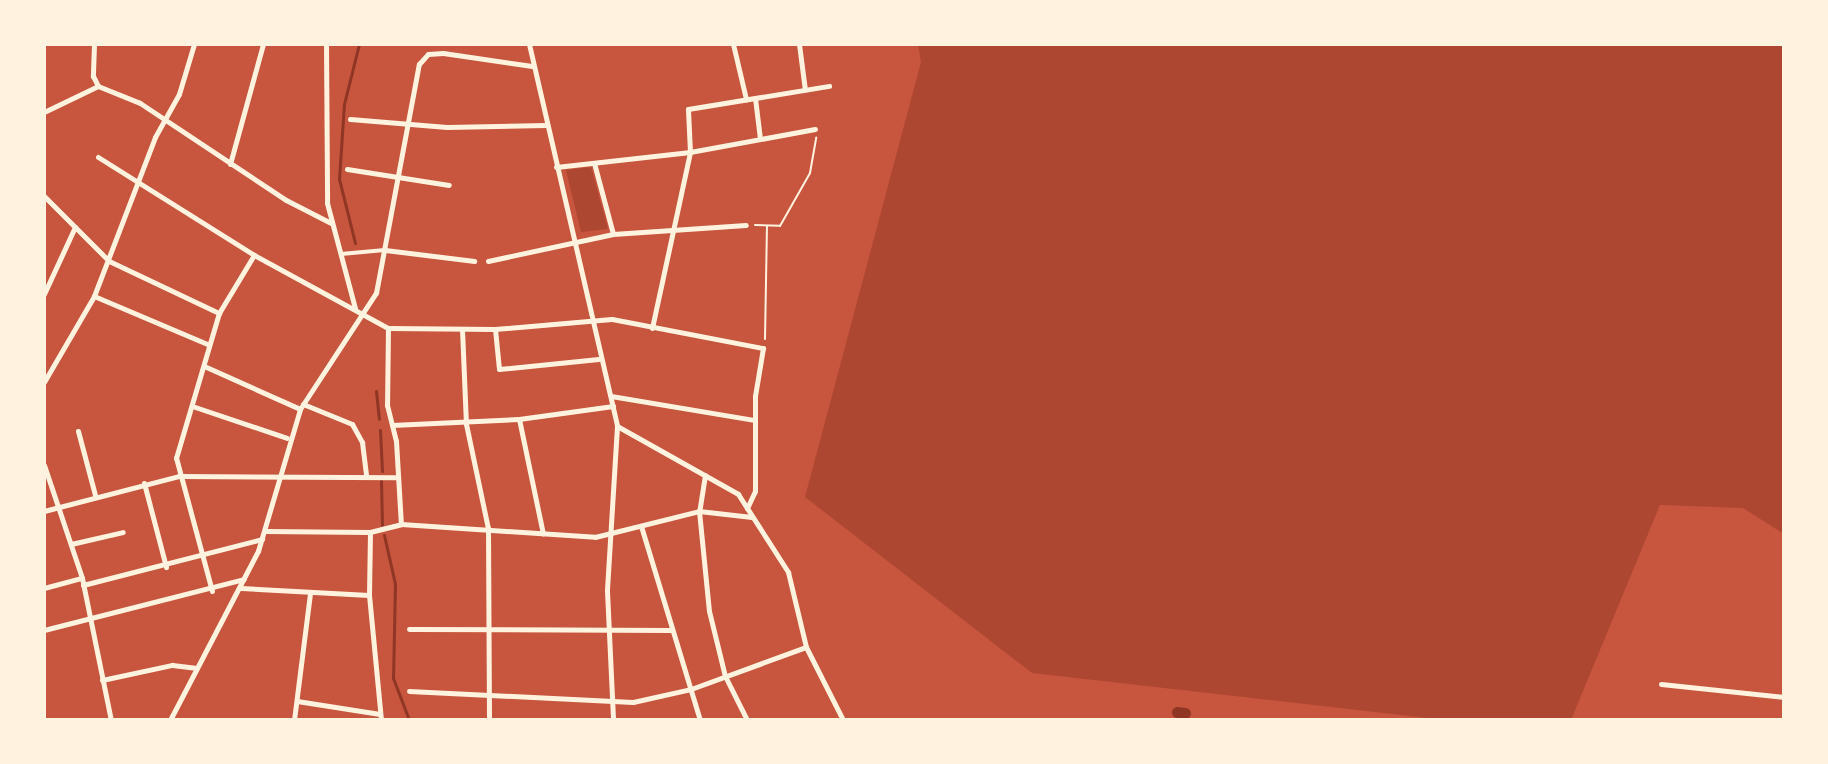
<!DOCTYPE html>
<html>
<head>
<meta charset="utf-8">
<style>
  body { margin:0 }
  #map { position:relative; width:1828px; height:764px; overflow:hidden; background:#c8553d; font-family:Arial,sans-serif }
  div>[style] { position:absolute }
  .green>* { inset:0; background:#ae4732 }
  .stream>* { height:3px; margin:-1.5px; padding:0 1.5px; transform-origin:1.5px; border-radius:1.5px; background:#8f3625 }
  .canal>* { height:11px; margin:-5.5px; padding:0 5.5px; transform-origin:5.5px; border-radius:5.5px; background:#8f3625 }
  .path>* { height:2px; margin:-1px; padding:0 1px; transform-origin:1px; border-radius:1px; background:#fff3e0 }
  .pedestrian>* { height:4px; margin:-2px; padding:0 2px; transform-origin:2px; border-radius:2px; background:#fff3e0 }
  .minor>* { height:5px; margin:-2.5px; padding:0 2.5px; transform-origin:2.5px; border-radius:2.5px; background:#fff3e0 }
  span { translate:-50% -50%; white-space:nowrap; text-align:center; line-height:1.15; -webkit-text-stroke:7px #fff3e0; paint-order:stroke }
  .frame { position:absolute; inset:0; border:46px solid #fff3e0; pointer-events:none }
</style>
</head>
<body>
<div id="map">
  <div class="green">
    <i style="clip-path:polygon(918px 44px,1784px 44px,1784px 534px,1743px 508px,1660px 505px,1571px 720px,1427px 718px,1032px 673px,805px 497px,921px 62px)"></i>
    <i style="clip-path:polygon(591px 167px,608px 229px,581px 232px,566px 170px)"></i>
  </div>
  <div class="stream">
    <i style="left:355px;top:243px;width:66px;rotate:-104deg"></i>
    <i style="left:339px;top:179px;width:75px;rotate:-86.2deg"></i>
    <i style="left:344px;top:104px;width:62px;rotate:-76deg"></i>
    <i style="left:376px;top:391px;width:28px;rotate:84deg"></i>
    <i style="left:380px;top:430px;width:41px;rotate:87.2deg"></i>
    <i style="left:381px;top:481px;width:44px;rotate:88.7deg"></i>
    <i style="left:384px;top:535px;width:50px;rotate:77.3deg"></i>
    <i style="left:395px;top:584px;width:94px;rotate:91.2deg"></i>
    <i style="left:393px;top:678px;width:45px;rotate:69.1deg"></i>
  </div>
  <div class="canal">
    <i style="left:1177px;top:712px;width:8px;rotate:7deg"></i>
  </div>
  <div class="path">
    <i style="left:755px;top:225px;width:25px;rotate:2deg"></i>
    <i style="left:780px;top:226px;width:61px;rotate:-60.5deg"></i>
    <i style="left:810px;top:173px;width:36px;rotate:-80deg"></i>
    <i style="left:765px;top:339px;width:113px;rotate:-89deg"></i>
  </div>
  <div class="pedestrian">
    <i style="left:341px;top:254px;width:44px;rotate:-5.2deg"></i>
  </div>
  <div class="minor">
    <i style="left:94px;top:44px;width:32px;rotate:92deg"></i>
    <i style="left:93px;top:76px;width:11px;rotate:63deg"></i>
    <i style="left:326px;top:44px;width:159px;rotate:89.6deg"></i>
    <i style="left:327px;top:203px;width:109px;rotate:75.1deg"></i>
    <i style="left:529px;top:44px;width:392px;rotate:77deg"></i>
    <i style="left:617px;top:426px;width:165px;rotate:93.5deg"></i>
    <i style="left:607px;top:591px;width:129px;rotate:87.3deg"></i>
    <i style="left:733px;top:44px;width:57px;rotate:76.7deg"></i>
    <i style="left:799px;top:44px;width:46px;rotate:82.6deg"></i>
    <i style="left:98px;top:86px;width:45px;rotate:22deg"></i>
    <i style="left:140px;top:103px;width:175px;rotate:33.6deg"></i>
    <i style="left:286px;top:200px;width:51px;rotate:27.1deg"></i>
    <i style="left:755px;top:98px;width:41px;rotate:83deg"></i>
    <i style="left:44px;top:112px;width:60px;rotate:-25.7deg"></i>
    <i style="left:350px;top:119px;width:97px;rotate:4.7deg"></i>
    <i style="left:447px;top:127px;width:99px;rotate:-1.2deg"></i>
    <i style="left:98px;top:157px;width:184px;rotate:32.1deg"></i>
    <i style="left:254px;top:255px;width:153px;rotate:28.6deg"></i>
    <i style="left:388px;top:328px;width:77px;rotate:90.7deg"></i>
    <i style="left:387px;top:405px;width:37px;rotate:76deg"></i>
    <i style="left:396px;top:441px;width:83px;rotate:86.6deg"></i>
    <i style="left:594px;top:163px;width:73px;rotate:75deg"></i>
    <i style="left:230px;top:164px;width:124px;rotate:-74.6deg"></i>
    <i style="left:556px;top:167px;width:135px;rotate:-6.4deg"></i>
    <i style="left:690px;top:152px;width:127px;rotate:-10.4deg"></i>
    <i style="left:347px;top:169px;width:103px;rotate:8.9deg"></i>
    <i style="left:44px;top:196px;width:92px;rotate:45deg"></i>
    <i style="left:109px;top:261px;width:122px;rotate:25.3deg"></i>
    <i style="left:385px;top:250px;width:90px;rotate:7deg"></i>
    <i style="left:488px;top:261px;width:128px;rotate:-12.2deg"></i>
    <i style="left:613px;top:234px;width:133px;rotate:-3.9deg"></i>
    <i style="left:44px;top:294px;width:74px;rotate:-65.2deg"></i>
    <i style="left:94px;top:296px;width:123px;rotate:23deg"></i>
    <i style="left:388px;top:328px;width:107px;rotate:0.5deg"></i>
    <i style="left:495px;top:329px;width:117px;rotate:-4.9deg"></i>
    <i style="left:612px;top:319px;width:154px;rotate:10.9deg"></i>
    <i style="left:763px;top:348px;width:49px;rotate:99.5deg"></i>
    <i style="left:755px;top:396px;width:95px;rotate:90deg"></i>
    <i style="left:755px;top:491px;width:19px;rotate:115deg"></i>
    <i style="left:652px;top:328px;width:180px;rotate:-77.8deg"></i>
    <i style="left:690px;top:152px;width:43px;rotate:-92.7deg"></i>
    <i style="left:688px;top:109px;width:143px;rotate:-9.3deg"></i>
    <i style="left:462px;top:329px;width:95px;rotate:87.6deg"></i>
    <i style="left:466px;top:424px;width:106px;rotate:78.1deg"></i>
    <i style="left:488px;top:528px;width:192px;rotate:89.7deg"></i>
    <i style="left:495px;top:329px;width:40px;rotate:84.3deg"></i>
    <i style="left:499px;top:369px;width:100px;rotate:-5.7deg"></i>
    <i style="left:204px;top:366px;width:105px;rotate:24.1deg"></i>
    <i style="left:44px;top:382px;width:99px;rotate:-59.8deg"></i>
    <i style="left:94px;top:296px;width:170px;rotate:-69deg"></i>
    <i style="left:155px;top:137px;width:49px;rotate:-60.8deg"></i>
    <i style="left:179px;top:94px;width:52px;rotate:-73.3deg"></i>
    <i style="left:611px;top:396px;width:146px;rotate:9.5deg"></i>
    <i style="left:303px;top:404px;width:53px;rotate:22.2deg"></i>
    <i style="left:352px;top:424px;width:21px;rotate:61deg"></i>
    <i style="left:362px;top:442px;width:35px;rotate:83deg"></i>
    <i style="left:192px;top:406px;width:100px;rotate:18.6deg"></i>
    <i style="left:519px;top:419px;width:117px;rotate:78.2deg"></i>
    <i style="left:392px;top:425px;width:127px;rotate:-2.7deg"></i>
    <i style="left:519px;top:419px;width:95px;rotate:-7.9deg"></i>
    <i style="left:617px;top:426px;width:139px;rotate:29.3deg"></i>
    <i style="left:738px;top:494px;width:93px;rotate:57.3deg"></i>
    <i style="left:788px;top:572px;width:77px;rotate:76.5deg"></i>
    <i style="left:806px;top:647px;width:82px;rotate:63.1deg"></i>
    <i style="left:78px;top:431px;width:66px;rotate:75.1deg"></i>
    <i style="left:44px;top:465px;width:119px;rotate:71.4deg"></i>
    <i style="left:82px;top:578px;width:145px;rotate:78.5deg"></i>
    <i style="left:705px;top:475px;width:36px;rotate:99deg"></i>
    <i style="left:699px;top:511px;width:100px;rotate:84.3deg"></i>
    <i style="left:709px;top:611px;width:67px;rotate:76.2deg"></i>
    <i style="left:725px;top:676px;width:49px;rotate:63.4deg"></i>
    <i style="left:144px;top:483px;width:87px;rotate:75.3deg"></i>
    <i style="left:44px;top:511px;width:139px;rotate:-14.5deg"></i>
    <i style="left:179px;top:476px;width:219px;rotate:0.3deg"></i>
    <i style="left:641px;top:526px;width:203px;rotate:73.1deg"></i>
    <i style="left:265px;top:531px;width:105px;rotate:0.5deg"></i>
    <i style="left:370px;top:532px;width:32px;rotate:-14deg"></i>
    <i style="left:401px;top:524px;width:194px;rotate:3.8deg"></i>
    <i style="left:595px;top:537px;width:107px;rotate:-14deg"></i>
    <i style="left:699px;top:511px;width:53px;rotate:6.5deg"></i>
    <i style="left:370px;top:532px;width:63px;rotate:90.9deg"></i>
    <i style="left:369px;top:595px;width:126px;rotate:84.5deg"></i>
    <i style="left:71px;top:544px;width:53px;rotate:-13deg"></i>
    <i style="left:83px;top:585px;width:185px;rotate:-14.4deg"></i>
    <i style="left:44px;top:588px;width:39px;rotate:-15deg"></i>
    <i style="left:241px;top:588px;width:128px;rotate:3.1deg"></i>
    <i style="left:212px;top:591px;width:138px;rotate:-105.1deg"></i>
    <i style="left:176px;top:458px;width:151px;rotate:-73.5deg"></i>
    <i style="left:219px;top:313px;width:68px;rotate:-58.9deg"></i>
    <i style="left:409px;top:629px;width:262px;rotate:0.2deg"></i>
    <i style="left:44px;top:630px;width:206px;rotate:-14.3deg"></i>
    <i style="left:102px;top:680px;width:72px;rotate:-12.1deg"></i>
    <i style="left:172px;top:665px;width:23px;rotate:7deg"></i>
    <i style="left:1661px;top:684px;width:124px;rotate:6deg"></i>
    <i style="left:409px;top:691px;width:224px;rotate:2.8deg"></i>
    <i style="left:633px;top:702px;width:59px;rotate:-12.6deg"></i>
    <i style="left:691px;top:689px;width:122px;rotate:-20.1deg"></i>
    <i style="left:297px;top:701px;width:84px;rotate:8.9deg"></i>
    <i style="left:170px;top:720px;width:191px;rotate:-62.5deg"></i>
    <i style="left:258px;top:551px;width:148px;rotate:-73.5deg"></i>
    <i style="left:300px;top:409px;width:139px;rotate:-56.8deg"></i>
    <i style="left:376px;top:293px;width:233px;rotate:-79.4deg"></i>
    <i style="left:419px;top:64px;width:13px;rotate:-48deg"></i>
    <i style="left:428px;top:54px;width:15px;rotate:-4deg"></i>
    <i style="left:443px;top:53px;width:90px;rotate:8.3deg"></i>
    <i style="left:294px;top:720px;width:128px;rotate:-82.8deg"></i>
  </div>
  <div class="frame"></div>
</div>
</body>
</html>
